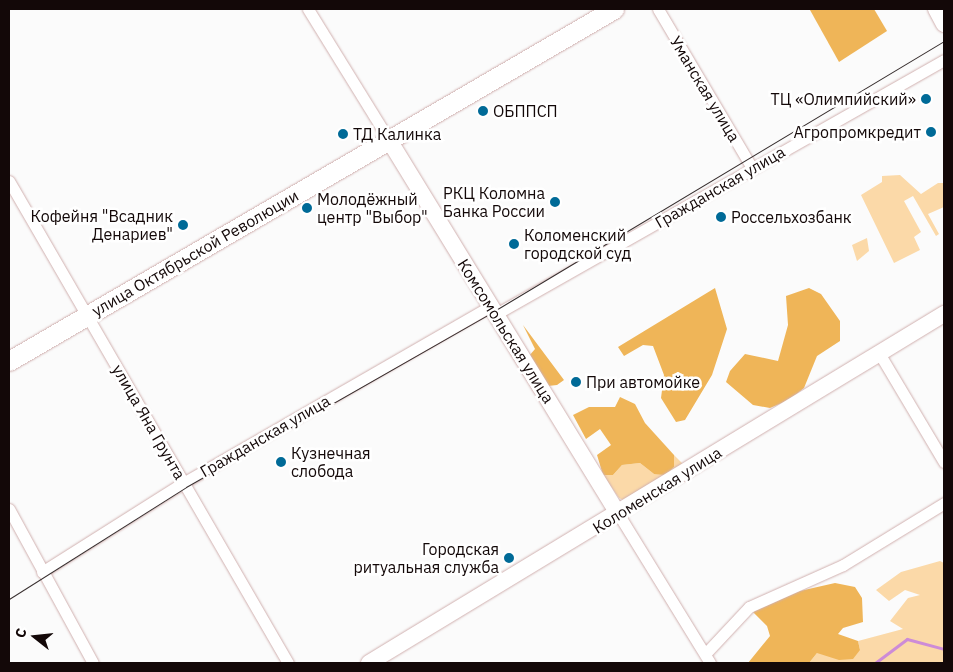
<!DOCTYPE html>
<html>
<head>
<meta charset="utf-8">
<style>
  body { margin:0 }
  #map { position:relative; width:953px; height:672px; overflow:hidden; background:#fbfbfb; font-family:"IBM Plex Sans",sans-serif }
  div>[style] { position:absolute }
  .green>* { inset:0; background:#fbd9a8 }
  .forest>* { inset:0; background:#efb558 }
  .stream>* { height:3px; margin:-1.5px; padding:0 1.5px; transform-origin:1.5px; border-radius:1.5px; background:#cd8bd7 }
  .roads { filter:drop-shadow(0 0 1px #d0b0af) drop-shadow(0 0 1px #d0b0af) }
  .street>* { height:11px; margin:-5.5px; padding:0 5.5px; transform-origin:5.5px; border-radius:5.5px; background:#fff }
  .secondary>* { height:16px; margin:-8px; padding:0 8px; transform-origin:8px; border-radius:8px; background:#fff }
  .primary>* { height:19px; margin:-9.5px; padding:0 9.5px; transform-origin:9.5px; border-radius:9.5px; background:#fff }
  .tram>* { height:1px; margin:-0.5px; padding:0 0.5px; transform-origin:0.5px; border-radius:0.5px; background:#372e2e }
  .dots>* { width:14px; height:14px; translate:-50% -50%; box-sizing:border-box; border:2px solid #fff; border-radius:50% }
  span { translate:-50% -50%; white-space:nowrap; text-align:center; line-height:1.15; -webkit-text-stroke:5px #fff; paint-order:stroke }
  .street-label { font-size:16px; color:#130808 }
  .poi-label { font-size:16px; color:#130808 }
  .right { translate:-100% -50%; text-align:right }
  .left { translate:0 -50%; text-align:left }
  .frame { position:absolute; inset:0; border:10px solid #130808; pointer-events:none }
  .north { position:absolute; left:10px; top:612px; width:50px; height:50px; -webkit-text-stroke:4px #fff; paint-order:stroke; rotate:286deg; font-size:14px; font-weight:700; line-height:20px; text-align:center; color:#130808 }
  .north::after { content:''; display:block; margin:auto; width:18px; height:22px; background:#130808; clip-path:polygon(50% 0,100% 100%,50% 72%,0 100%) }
</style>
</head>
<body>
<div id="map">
  <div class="green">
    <i style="clip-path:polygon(900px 175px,921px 194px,938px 183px,944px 183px,944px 207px,928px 214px,939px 234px,936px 236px,913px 196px,904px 201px,921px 232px,914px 237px,920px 250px,894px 263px,861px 195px,882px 182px,882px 176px)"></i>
    <i style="clip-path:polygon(867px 238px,869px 251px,857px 261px,852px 245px)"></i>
    <i style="clip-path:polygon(674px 455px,684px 465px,627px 502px,619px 498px,603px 475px,613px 475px,622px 465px,640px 463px,654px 474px,674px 467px)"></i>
    <i style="clip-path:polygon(940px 561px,944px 563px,944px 663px,809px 663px,817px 653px,860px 650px,858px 641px,903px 629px,890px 621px,908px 598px,920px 595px,905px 590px,889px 601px,876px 590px,901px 572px)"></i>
  </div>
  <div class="forest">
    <i style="clip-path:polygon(874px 9px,887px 31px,839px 62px,810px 10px)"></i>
    <i style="clip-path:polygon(715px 288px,727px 329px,712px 375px,685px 420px,676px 422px,661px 398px,664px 375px,653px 346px,643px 345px,624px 356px,618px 347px)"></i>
    <i style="clip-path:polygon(809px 288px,821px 294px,840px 321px,840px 341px,817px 356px,804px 388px,789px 400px,770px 408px,753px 405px,726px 382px,730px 371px,745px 354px,778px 361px,788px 325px,786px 296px)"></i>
    <i style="clip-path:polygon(523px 325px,564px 380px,557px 385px,548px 386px,529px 356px,535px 349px)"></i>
    <i style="clip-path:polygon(620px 397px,635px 404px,645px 423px,674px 455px,674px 467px,665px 475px,654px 474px,640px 463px,622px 465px,613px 475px,603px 475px,597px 455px,611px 445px,600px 429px,586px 439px,573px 415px,589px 407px,615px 407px)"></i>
    <i style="clip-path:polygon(835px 583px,855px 587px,862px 598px,863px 622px,843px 628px,838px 634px,858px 641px,860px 650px,853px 659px,839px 660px,817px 653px,809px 663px,748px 663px,770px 636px,767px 626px,753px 612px,769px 598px)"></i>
  </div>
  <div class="stream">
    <i style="left:875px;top:663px;width:40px;rotate:-37deg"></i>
    <i style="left:907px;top:639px;width:38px;rotate:15deg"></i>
  </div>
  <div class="roads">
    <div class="street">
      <i style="left:308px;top:9px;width:154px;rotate:58.3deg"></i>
      <i style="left:658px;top:9px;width:185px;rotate:59.4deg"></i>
      <i style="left:9px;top:181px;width:557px;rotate:59.94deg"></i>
      <i style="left:496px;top:314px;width:515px;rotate:-29.55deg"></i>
      <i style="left:879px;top:353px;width:127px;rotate:59.2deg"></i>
      <i style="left:9px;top:509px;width:175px;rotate:61.4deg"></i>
      <i style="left:619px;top:515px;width:174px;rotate:58.4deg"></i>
      <i style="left:42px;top:572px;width:167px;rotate:-32.3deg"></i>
      <i style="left:183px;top:483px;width:355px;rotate:-29.9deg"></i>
      <i style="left:706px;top:653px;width:63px;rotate:-46.9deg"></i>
      <i style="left:749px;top:607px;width:103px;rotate:-24.1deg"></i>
      <i style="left:843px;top:565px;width:119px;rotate:-31.5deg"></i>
    </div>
    <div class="secondary">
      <i style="left:936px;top:9px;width:17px;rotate:62deg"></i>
      <i style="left:389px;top:140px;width:440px;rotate:58.5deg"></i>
      <i style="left:369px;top:663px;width:673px;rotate:-31.26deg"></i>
    </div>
    <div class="primary">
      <i style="left:9px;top:361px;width:700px;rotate:-30.19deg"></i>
    </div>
  </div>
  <div class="tram">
    <i style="left:9px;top:599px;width:209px;rotate:-32.3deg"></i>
    <i style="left:186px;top:487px;width:355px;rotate:-29.7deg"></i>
    <i style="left:494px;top:311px;width:525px;rotate:-30.96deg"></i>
  </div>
  <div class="dots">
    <i style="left:926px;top:99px;background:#006a97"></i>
    <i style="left:483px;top:111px;background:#006a97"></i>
    <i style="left:931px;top:132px;background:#006a97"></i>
    <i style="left:343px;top:134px;background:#006a97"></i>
    <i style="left:555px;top:202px;background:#006a97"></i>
    <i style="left:307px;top:208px;background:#006a97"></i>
    <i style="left:721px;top:217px;background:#006a97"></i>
    <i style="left:183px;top:225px;background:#006a97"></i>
    <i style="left:514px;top:244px;background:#006a97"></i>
    <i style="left:576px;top:382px;background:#006a97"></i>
    <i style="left:281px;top:462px;background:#006a97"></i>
    <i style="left:509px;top:558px;background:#006a97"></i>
  </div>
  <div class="street-label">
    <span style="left:705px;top:89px;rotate:59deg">Уманская улица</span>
    <span style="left:720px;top:187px;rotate:-30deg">Гражданская улица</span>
    <span style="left:195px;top:253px;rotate:-30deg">улица Октябрьской Революции</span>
    <span style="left:506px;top:331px;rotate:58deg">Комсомольская улица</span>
    <span style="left:149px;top:422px;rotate:60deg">улица Яна Грунта</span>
    <span style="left:265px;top:436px;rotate:-30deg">Гражданская улица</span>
    <span style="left:657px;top:490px;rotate:-32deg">Коломенская улица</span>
  </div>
  <div class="poi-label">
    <span class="right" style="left:916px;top:99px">ТЦ «Олимпийский»</span>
    <span class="left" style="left:493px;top:111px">ОБППСП</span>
    <span class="right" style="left:921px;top:132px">Агропромкредит</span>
    <span class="left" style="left:353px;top:134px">ТД Калинка</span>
    <span class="right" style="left:545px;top:202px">РКЦ Коломна<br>Банка России</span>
    <span class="left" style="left:317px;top:208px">Молодёжный<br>центр "Выбор"</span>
    <span class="right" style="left:173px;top:225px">Кофейня "Всадник<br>Денариев"</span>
    <span class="left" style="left:731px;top:217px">Россельхозбанк</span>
    <span class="left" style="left:524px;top:244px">Коломенский<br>городской суд</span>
    <span class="left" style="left:586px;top:382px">При автомойке</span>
    <span class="left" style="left:291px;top:462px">Кузнечная<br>слобода</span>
    <span class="right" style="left:499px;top:558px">Городская<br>ритуальная служба</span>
  </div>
  <div class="frame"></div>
  <div class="north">С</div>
</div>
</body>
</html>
